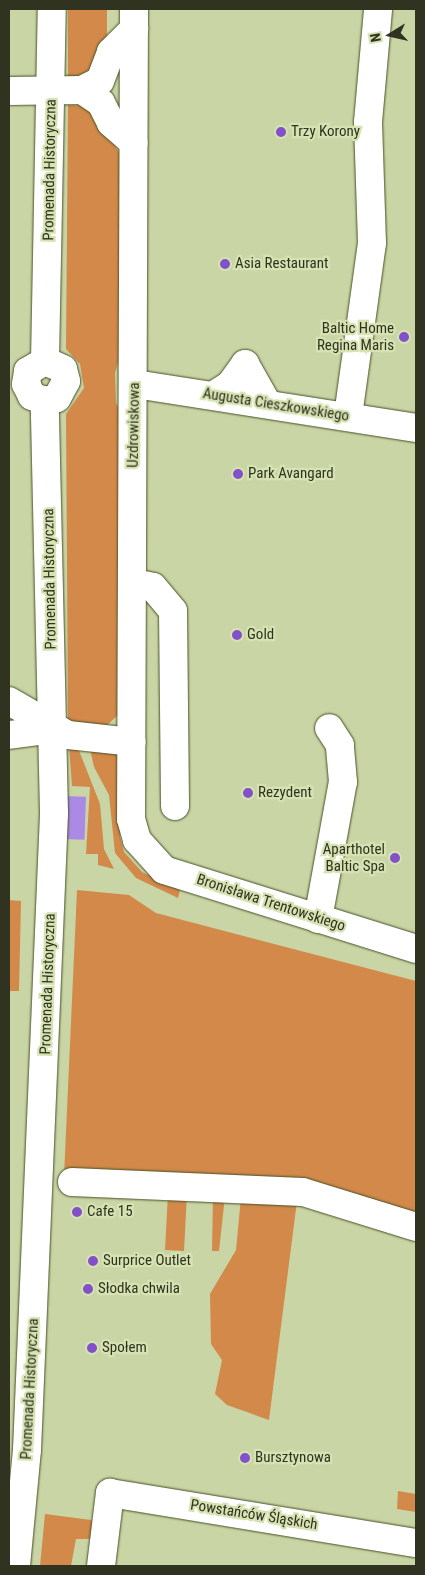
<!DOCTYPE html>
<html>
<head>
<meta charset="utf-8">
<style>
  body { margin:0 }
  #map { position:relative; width:425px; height:1575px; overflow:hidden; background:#c9d5a5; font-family:"Roboto Condensed",sans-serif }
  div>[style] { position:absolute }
  .green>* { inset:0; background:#d2894a; transform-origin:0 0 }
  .water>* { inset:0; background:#ab8ae6; transform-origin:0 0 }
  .roads { filter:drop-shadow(0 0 1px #485126) drop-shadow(0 0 1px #485126) }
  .minor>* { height:28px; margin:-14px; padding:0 14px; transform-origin:14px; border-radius:14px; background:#fff }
  .dots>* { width:14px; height:14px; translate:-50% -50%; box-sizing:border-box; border:2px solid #d6e2b2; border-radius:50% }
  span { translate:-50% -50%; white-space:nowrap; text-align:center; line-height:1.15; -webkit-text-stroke:4.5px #d6e2b2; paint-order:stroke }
  .poi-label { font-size:15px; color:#2f3320 }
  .left { translate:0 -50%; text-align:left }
  .right { translate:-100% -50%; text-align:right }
  .street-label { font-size:15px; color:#2f3320 }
  .frame { position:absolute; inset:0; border:10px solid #2f3320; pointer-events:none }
  .north { position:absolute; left:365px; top:10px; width:50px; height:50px; -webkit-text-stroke:4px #d6e2b2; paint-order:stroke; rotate:260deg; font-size:14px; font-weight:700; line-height:20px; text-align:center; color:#2f3320 }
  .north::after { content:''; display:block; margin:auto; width:18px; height:22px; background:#2f3320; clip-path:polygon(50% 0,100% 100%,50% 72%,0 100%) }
</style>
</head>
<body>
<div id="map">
  <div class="green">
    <i style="clip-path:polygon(68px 9px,107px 9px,107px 39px,94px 74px,68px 80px)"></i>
    <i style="clip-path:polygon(68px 105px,92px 106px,121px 156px,121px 353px,115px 373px,116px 403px,121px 413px,118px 715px,104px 728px,68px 724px,66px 414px,84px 388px,80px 364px,66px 349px)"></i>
    <i style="clip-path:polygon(69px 746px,78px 748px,100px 804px,104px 849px,114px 869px,98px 865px,98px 854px,86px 854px,90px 787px,72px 786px)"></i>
    <i style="clip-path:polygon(90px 749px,119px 754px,120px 837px,124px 852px,142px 872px,180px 890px,178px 898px,136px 878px,115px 853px,109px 795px,94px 767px)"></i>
    <i style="clip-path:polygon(77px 890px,129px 895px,156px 913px,416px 981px,416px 1223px,297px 1201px,269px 1420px,227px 1405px,215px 1394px,222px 1360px,211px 1344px,210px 1294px,236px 1250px,241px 1197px,64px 1176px)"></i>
    <i style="clip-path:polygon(9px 900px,21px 901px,19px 991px,9px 991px)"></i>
    <i style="left:168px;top:1193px;width:19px;height:57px;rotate:3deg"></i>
    <i style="clip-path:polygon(213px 1196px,225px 1196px,219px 1251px,212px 1251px)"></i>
    <i style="clip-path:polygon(398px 1491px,416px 1494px,416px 1512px,397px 1509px)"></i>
    <i style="clip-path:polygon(45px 1514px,91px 1520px,95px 1526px,92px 1539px,76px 1539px,71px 1566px,40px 1566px)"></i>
  </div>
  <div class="water">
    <i style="left:63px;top:796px;width:23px;height:43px;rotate:2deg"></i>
  </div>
  <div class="roads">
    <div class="minor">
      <i style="left:134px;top:9px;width:810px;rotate:90.21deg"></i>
      <i style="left:131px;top:819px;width:22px;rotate:74deg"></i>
      <i style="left:137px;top:840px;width:40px;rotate:48deg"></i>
      <i style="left:164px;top:870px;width:264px;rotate:17.4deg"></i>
      <i style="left:82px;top:90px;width:20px;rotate:-27deg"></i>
      <i style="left:100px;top:81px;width:31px;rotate:-69deg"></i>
      <i style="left:111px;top:52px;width:33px;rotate:-45deg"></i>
      <i style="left:9px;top:91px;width:73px;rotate:-0.8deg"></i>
      <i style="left:82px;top:90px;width:23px;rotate:34deg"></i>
      <i style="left:101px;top:103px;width:22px;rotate:63deg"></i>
      <i style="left:111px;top:123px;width:30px;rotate:41deg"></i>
      <i style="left:135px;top:384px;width:284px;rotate:8.9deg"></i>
      <i style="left:214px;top:395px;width:19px;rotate:-32deg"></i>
      <i style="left:230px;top:385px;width:26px;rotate:-54deg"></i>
      <i style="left:245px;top:364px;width:45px;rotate:60.6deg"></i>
      <i style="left:45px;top:401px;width:12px;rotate:-14deg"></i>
      <i style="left:57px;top:398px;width:19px;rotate:-62deg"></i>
      <i style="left:66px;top:381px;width:12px;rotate:-104deg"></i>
      <i style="left:63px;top:369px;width:20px;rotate:-156deg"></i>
      <i style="left:348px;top:416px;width:175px;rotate:-82.1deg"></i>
      <i style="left:372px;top:243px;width:121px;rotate:-91.9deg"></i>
      <i style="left:368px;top:122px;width:113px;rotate:-84.9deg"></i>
      <i style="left:133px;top:583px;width:20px;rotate:11deg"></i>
      <i style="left:153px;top:587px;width:31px;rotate:50deg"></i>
      <i style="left:173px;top:611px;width:195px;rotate:89.4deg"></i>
      <i style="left:9px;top:701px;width:68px;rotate:30deg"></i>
      <i style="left:68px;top:735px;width:64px;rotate:6.2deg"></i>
      <i style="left:9px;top:735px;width:44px;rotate:-7.8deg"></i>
      <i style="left:318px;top:919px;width:139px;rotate:-79.7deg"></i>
      <i style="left:343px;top:782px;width:37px;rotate:-95deg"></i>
      <i style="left:340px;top:745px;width:20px;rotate:-123deg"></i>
      <i style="left:72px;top:1182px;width:231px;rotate:2.5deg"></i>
      <i style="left:303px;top:1192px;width:118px;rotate:17.2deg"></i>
      <i style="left:16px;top:1566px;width:117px;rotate:-84.6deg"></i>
      <i style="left:27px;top:1450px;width:638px;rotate:-87.57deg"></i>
      <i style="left:54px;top:813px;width:412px;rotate:-91.3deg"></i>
      <i style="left:45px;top:401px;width:14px;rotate:-159deg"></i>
      <i style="left:32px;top:396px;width:13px;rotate:-117deg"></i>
      <i style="left:26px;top:384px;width:13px;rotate:-81deg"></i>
      <i style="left:28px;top:371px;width:20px;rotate:-30deg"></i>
      <i style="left:45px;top:361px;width:352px;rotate:-88.9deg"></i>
      <i style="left:101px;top:1566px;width:74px;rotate:-83deg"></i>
      <i style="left:110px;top:1493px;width:310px;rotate:9.3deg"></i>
    </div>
  </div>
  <div class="dots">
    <i style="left:281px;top:132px;background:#8250c8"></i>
    <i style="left:225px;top:264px;background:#8250c8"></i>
    <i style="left:404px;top:337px;background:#8250c8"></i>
    <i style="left:238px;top:474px;background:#8250c8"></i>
    <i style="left:237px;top:635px;background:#8250c8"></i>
    <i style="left:248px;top:793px;background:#8250c8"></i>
    <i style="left:395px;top:858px;background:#8250c8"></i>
    <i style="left:77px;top:1212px;background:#8250c8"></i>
    <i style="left:93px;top:1261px;background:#8250c8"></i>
    <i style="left:88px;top:1289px;background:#8250c8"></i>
    <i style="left:92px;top:1348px;background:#8250c8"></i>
    <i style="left:245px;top:1458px;background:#8250c8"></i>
  </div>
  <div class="poi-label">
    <span class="left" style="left:291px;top:132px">Trzy Korony</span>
    <span class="left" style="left:235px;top:264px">Asia Restaurant</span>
    <span class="right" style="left:394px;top:337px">Baltic Home<br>Regina Maris</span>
    <span class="left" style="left:248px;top:474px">Park Avangard</span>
    <span class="left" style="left:247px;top:635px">Gold</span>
    <span class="left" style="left:258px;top:793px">Rezydent</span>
    <span class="right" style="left:385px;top:858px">Aparthotel<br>Baltic Spa</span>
    <span class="left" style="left:87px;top:1212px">Cafe 15</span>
    <span class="left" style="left:103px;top:1261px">Surprice Outlet</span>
    <span class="left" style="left:98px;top:1289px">Słodka chwila</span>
    <span class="left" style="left:102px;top:1348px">Społem</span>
    <span class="left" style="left:255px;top:1458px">Bursztynowa</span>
  </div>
  <div class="street-label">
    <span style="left:50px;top:170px;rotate:-89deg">Promenada Historyczna</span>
    <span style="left:276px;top:405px;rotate:9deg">Augusta Cieszkowskiego</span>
    <span style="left:134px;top:425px;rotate:-89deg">Uzdrowiskowa</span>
    <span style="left:50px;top:579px;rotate:-91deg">Promenada Historyczna</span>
    <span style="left:271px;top:903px;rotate:18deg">Bronisława Trentowskiego</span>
    <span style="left:48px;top:984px;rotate:-88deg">Promenada Historyczna</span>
    <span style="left:30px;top:1389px;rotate:-87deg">Promenada Historyczna</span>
    <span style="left:254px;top:1515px;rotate:9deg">Powstańców Śląskich</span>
  </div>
  <div class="frame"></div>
  <div class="north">N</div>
</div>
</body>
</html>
